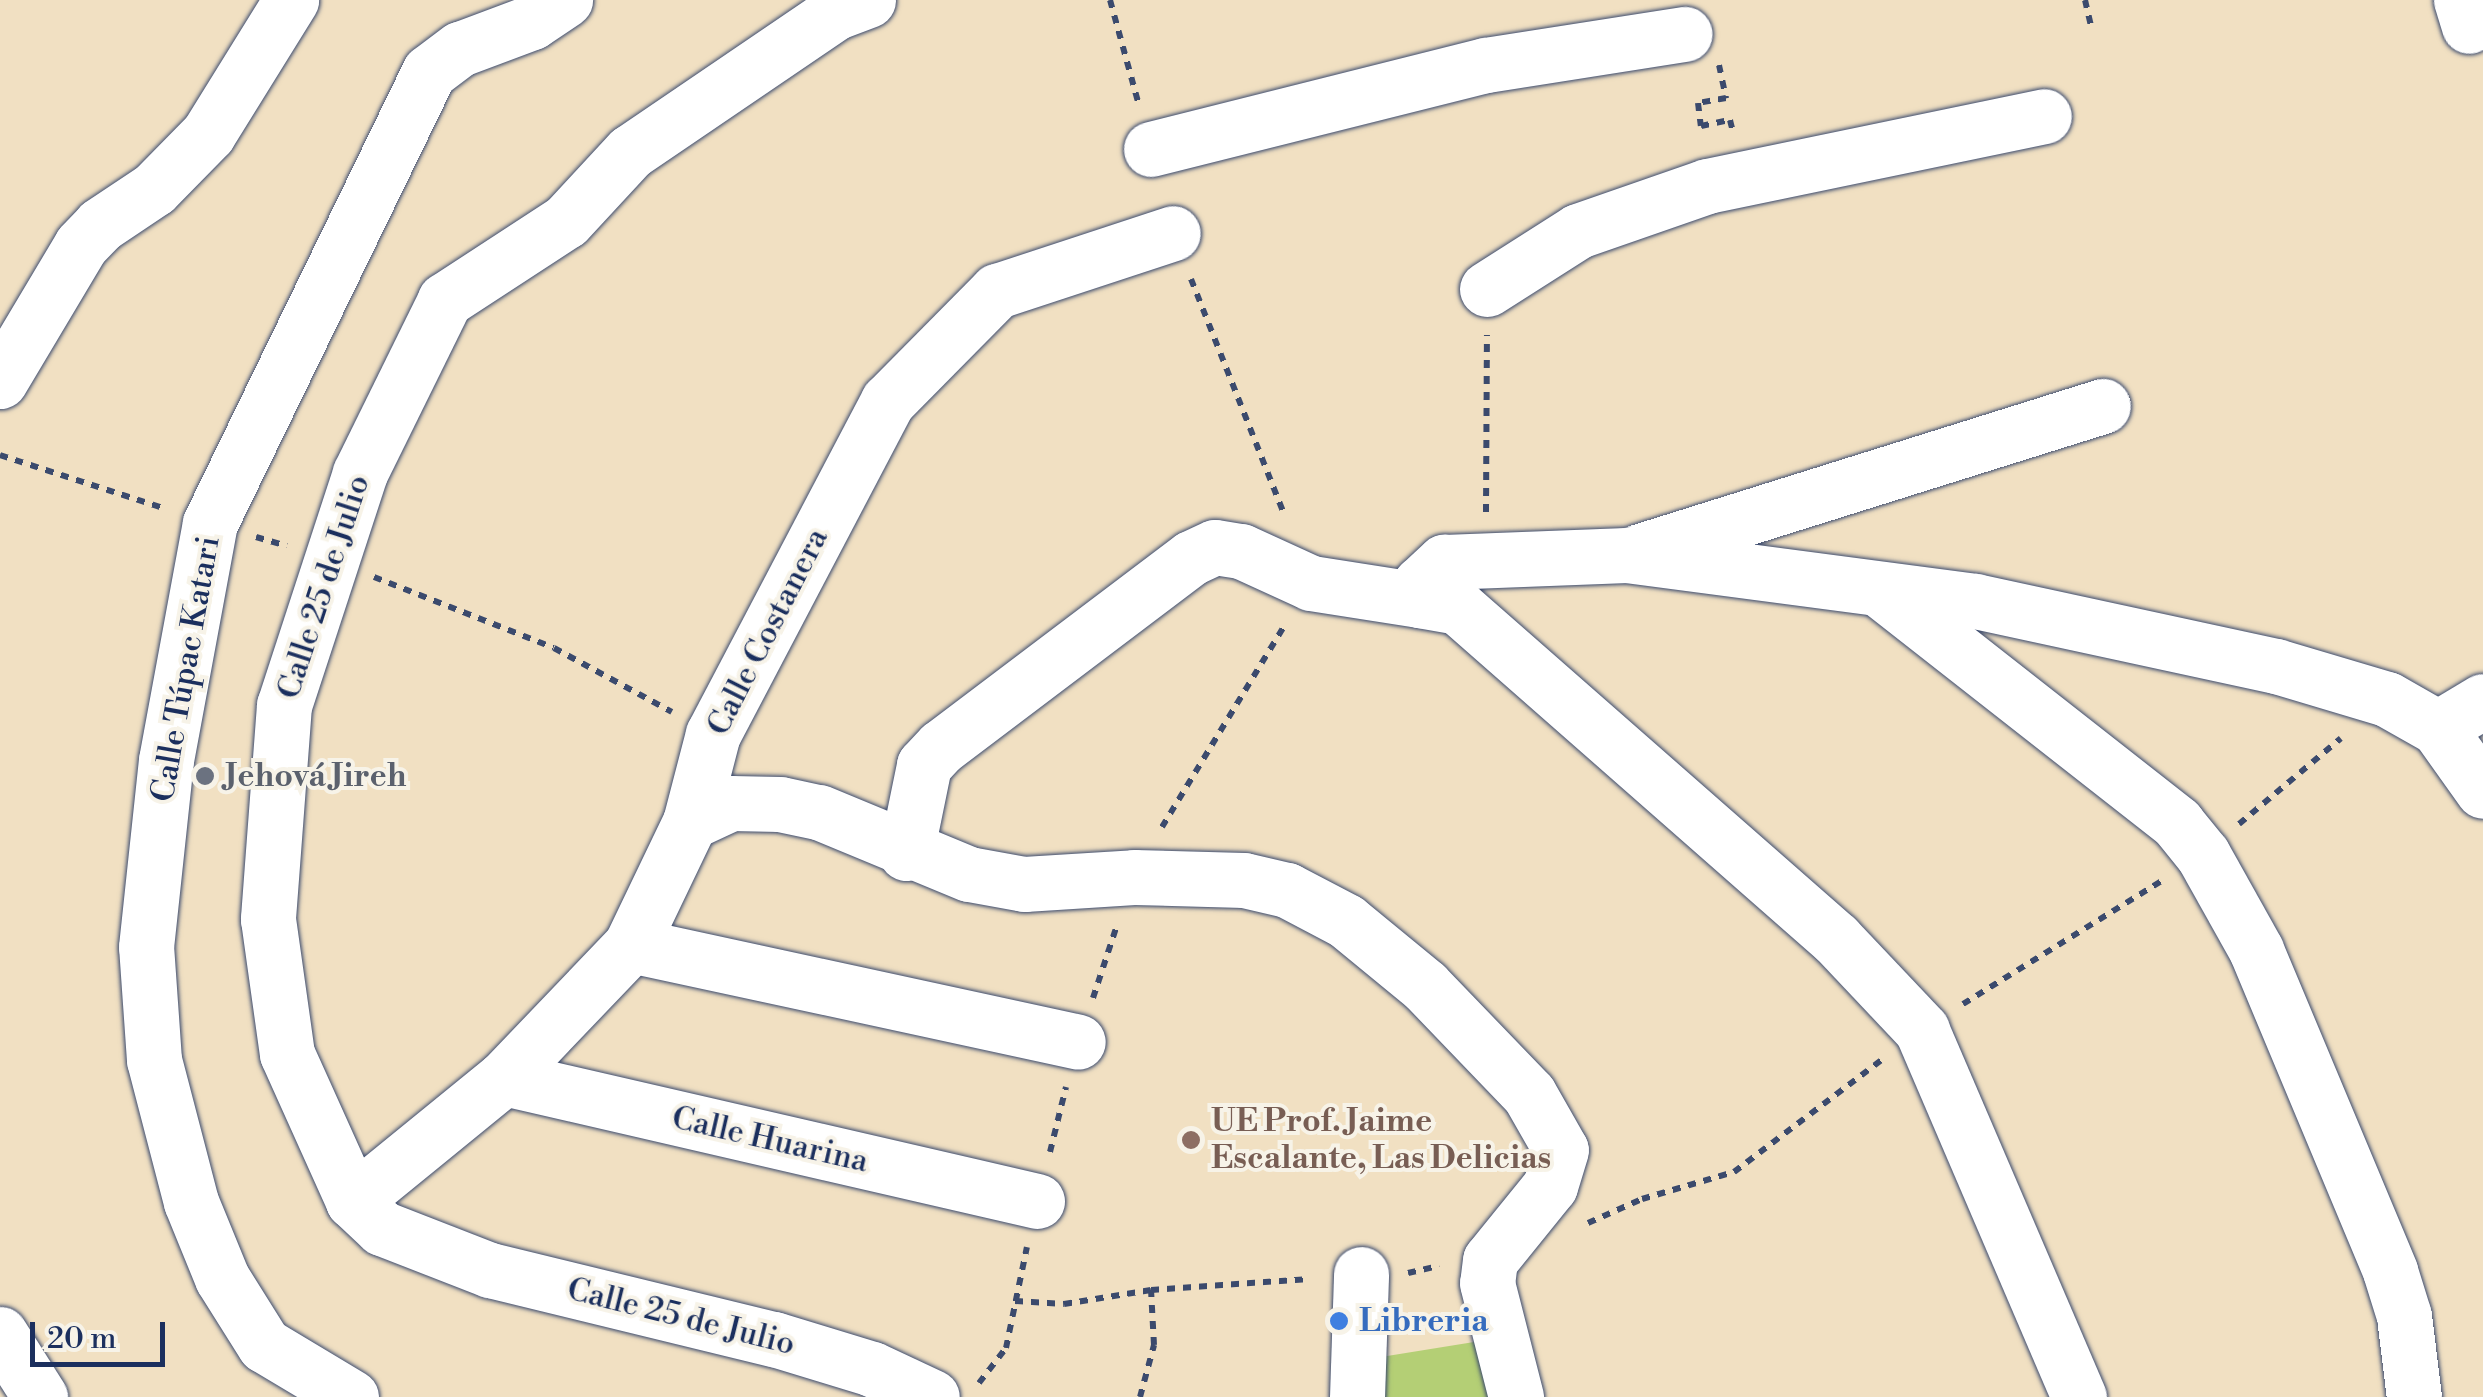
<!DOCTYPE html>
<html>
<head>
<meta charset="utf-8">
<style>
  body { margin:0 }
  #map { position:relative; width:2483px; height:1397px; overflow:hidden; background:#f1e0c2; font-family:"Libre Bodoni",serif }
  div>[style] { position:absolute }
  .green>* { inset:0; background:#b4cf75 }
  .path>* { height:6px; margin-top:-3px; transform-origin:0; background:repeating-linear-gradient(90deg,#3b4a6d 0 8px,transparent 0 16px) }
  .roads { filter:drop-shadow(0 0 2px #3b4a6d) drop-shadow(0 0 2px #3b4a6d) }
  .minor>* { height:55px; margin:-27.5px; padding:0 27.5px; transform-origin:27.5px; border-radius:27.5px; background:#fff }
  .dots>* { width:28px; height:28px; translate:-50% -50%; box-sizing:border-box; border:5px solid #f7f3e8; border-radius:50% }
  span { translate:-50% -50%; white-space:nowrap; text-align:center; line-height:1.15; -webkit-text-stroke:8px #f7f3e8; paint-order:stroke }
  .street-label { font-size:32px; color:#1b2f5e }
  .worship-label { font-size:32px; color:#5b616d; font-weight:700 }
  .left { translate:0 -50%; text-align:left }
  .education-label { font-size:32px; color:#785e54; font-weight:700 }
  .shop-label { font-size:32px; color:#366cbe; font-weight:700 }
  .scale { position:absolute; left:30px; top:1322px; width:135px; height:45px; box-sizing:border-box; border:5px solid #1b2f5e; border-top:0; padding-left:12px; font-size:30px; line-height:35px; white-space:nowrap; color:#1b2f5e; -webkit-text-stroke:8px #f7f3e8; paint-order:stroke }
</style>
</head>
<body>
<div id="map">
  <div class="green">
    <i style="clip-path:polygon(1474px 1342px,1505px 1397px,1375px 1397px,1381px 1357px)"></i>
  </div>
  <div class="path">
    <i style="left:1110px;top:0;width:109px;rotate:74.6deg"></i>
    <i style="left:2085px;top:0;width:28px;rotate:77deg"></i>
    <i style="left:1719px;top:65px;width:34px;rotate:78deg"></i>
    <i style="left:1726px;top:98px;width:28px;rotate:170deg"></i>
    <i style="left:1698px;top:103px;width:23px;rotate:83deg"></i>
    <i style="left:1701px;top:126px;width:30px;rotate:-12deg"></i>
    <i style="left:1730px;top:120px;width:12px;rotate:76deg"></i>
    <i style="left:1191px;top:279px;width:253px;rotate:68.4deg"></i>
    <i style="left:0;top:455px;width:171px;rotate:18deg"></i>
    <i style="left:1486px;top:512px;width:177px;rotate:-89.7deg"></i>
    <i style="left:256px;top:537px;width:32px;rotate:16deg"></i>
    <i style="left:374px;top:577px;width:193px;rotate:21.5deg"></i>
    <i style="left:554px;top:648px;width:134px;rotate:28.5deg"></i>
    <i style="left:2239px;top:824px;width:133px;rotate:-40.1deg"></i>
    <i style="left:1162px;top:827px;width:237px;rotate:-58.7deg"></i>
    <i style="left:1093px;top:998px;width:77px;rotate:-71.8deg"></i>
    <i style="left:1963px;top:1004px;width:233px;rotate:-31.8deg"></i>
    <i style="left:1050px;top:1152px;width:67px;rotate:-76.2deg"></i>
    <i style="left:1588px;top:1223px;width:59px;rotate:-24deg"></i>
    <i style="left:1642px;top:1199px;width:96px;rotate:-16.4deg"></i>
    <i style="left:1734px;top:1172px;width:187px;rotate:-37.2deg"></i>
    <i style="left:1408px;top:1273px;width:32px;rotate:-13deg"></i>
    <i style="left:1015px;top:1301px;width:49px;rotate:3.5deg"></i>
    <i style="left:1064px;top:1304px;width:88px;rotate:-9.1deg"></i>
    <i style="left:1151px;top:1290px;width:159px;rotate:-4deg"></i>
    <i style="left:979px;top:1383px;width:44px;rotate:-52.4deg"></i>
    <i style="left:1006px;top:1348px;width:103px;rotate:-78.3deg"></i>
    <i style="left:1140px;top:1397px;width:54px;rotate:-74.9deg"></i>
    <i style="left:1154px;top:1345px;width:55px;rotate:-93.1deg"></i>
  </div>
  <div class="roads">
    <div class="minor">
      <i style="left:868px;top:0;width:34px;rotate:159deg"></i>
      <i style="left:836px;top:12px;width:249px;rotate:145.8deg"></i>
      <i style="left:630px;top:152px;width:94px;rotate:132.8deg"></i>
      <i style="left:566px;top:221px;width:145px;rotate:146.9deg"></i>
      <i style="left:445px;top:300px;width:193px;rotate:116.2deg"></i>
      <i style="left:360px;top:473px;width:244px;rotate:108.1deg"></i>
      <i style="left:284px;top:705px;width:215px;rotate:94.3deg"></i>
      <i style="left:268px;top:919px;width:136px;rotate:82deg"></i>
      <i style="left:287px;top:1054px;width:161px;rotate:65.8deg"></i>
      <i style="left:353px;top:1201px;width:40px;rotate:43deg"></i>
      <i style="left:382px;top:1228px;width:116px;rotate:21.3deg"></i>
      <i style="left:490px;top:1270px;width:292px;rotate:13.7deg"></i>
      <i style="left:774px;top:1339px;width:102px;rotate:17deg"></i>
      <i style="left:872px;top:1369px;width:66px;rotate:25deg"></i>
      <i style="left:2461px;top:0;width:27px;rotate:73deg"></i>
      <i style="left:1151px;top:149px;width:345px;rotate:-14.1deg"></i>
      <i style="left:1486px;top:65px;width:201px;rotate:-8.9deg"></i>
      <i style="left:1487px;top:289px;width:108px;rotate:-32.5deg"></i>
      <i style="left:1578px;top:231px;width:137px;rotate:-19.2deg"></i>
      <i style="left:1707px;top:186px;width:344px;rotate:-11.7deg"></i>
      <i style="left:0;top:381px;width:158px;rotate:-59.2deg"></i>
      <i style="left:81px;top:245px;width:28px;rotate:-46deg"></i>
      <i style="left:100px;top:225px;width:65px;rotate:-33.7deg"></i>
      <i style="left:154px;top:189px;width:77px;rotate:-45.5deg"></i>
      <i style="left:208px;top:134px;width:158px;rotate:-58.2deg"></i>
      <i style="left:1640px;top:551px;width:485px;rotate:-17.4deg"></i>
      <i style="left:1879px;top:589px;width:379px;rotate:38.1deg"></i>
      <i style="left:2177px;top:823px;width:41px;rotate:50.9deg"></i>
      <i style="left:2203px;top:855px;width:109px;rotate:60.8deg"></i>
      <i style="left:2256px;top:950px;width:348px;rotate:67.3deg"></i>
      <i style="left:2390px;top:1271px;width:47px;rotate:72.7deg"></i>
      <i style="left:2404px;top:1316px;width:82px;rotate:83deg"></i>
      <i style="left:2438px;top:728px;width:52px;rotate:-31deg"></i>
      <i style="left:690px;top:822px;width:45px;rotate:-24.9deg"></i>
      <i style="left:731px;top:803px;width:49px;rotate:1.2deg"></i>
      <i style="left:780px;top:804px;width:40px;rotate:12deg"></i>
      <i style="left:819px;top:812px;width:162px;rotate:22.5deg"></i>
      <i style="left:969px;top:874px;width:56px;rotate:10.3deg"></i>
      <i style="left:1024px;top:884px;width:110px;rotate:-3.6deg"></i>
      <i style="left:1134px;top:877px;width:110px;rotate:1.6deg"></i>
      <i style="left:1244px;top:880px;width:44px;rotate:13.1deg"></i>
      <i style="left:1287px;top:890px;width:67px;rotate:27.7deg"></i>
      <i style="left:1346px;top:921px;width:102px;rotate:39.4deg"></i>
      <i style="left:1425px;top:986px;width:150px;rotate:46.1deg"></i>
      <i style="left:1529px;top:1094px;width:64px;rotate:60.3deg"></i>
      <i style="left:1561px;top:1150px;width:38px;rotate:107deg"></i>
      <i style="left:1550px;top:1186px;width:95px;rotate:129deg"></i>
      <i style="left:1490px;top:1260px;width:23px;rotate:97deg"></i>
      <i style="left:1487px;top:1283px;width:118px;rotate:75.7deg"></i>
      <i style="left:906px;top:853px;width:90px;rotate:-78.4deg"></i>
      <i style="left:924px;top:765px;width:25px;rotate:-47deg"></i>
      <i style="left:941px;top:747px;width:313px;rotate:-37.1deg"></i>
      <i style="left:1191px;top:558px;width:26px;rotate:-25deg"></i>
      <i style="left:1215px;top:547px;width:26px;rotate:9deg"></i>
      <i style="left:1241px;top:551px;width:77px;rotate:24.6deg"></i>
      <i style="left:1311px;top:583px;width:110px;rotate:8.9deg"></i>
      <i style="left:631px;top:945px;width:457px;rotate:12.2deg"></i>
      <i style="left:504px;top:1078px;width:547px;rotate:12.99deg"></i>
      <i style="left:353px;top:1201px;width:195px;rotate:-39.2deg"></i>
      <i style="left:504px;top:1078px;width:184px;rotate:-46.3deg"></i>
      <i style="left:631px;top:945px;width:136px;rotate:-64.4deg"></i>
      <i style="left:690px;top:822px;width:91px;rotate:-75.4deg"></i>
      <i style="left:713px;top:734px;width:376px;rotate:-62.3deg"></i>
      <i style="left:888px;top:401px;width:155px;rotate:-45.3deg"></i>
      <i style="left:997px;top:291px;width:185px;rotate:-18.2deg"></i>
      <i style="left:0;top:1334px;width:75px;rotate:57.6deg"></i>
      <i style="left:351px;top:1397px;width:101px;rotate:-149.1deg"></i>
      <i style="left:264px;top:1345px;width:79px;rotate:-122.1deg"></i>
      <i style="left:222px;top:1278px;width:82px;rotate:-112.2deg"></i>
      <i style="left:191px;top:1202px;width:147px;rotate:-104.6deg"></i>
      <i style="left:154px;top:1060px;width:113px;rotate:-94deg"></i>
      <i style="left:146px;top:947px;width:188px;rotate:-83.9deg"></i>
      <i style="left:166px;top:760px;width:241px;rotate:-79.5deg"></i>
      <i style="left:210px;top:523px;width:501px;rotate:-64.1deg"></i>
      <i style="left:429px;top:72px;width:39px;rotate:-37deg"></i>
      <i style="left:460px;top:49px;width:77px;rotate:-20.6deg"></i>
      <i style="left:532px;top:22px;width:40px;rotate:-34deg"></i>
      <i style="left:1357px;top:1397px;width:123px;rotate:-88.1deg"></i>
      <i style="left:2079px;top:1397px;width:399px;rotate:-113.2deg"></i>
      <i style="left:1922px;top:1030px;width:125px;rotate:-133.4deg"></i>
      <i style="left:1836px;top:939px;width:503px;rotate:-138.71deg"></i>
      <i style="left:1458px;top:607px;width:39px;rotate:-170deg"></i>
      <i style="left:1420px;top:600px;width:16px;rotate:-90deg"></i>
      <i style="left:1420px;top:584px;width:33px;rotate:-43deg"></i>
      <i style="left:1444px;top:562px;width:183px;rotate:-2.2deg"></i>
      <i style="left:1627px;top:555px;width:351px;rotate:7.5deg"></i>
      <i style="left:1975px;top:601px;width:308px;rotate:12.2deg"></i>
      <i style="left:2276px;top:666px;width:116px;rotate:16.6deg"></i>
      <i style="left:2387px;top:699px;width:59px;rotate:29.6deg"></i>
      <i style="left:2438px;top:728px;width:77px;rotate:54.5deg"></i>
    </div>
  </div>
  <div class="dots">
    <i style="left:205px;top:776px;background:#6b7280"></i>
    <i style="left:1191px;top:1140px;background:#8d6e63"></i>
    <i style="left:1339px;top:1321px;background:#3f7fe0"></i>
  </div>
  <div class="street-label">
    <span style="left:324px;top:587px;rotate:-72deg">Calle 25 de Julio</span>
    <span style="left:768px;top:632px;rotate:-63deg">Calle Costanera</span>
    <span style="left:186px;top:669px;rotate:-80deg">Calle Túpac Katari</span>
    <span style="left:770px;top:1140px;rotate:13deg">Calle Huarina</span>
    <span style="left:681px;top:1317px;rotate:14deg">Calle 25 de Julio</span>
  </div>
  <div class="worship-label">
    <span class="left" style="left:225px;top:776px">Jehová Jireh</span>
  </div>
  <div class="education-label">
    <span class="left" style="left:1211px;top:1140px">UE Prof. Jaime<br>Escalante, Las Delicias</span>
  </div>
  <div class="shop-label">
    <span class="left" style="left:1359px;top:1321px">Libreria</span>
  </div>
  <div class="scale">20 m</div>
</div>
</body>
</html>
